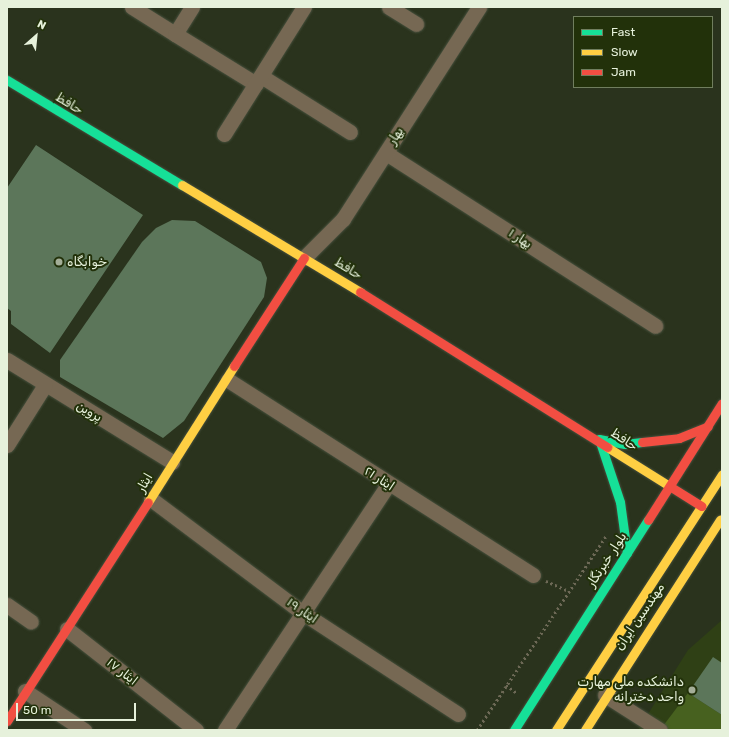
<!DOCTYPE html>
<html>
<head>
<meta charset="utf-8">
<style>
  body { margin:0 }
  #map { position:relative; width:729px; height:737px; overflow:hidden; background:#2a331d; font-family:Rubik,"Noto Naskh Arabic",sans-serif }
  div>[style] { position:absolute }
  .built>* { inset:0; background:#2f4015 }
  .green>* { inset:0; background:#47611f }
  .building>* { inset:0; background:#5c765a }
  .path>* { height:2.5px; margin-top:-1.25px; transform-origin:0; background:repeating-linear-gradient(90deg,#6d6956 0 2px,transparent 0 5px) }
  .roads { filter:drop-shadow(0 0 1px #47503d) drop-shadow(0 0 1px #47503d) }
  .street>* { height:15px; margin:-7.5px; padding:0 7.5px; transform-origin:7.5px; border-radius:7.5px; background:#766853 }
  .fast>* { height:9px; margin:-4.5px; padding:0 4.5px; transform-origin:4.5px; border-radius:4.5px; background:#16e098 }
  .slow>* { height:9px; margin:-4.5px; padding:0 4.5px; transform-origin:4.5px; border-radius:4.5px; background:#ffcf43 }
  .jam>* { height:9px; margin:-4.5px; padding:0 4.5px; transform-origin:4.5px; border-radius:4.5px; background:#f24e42 }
  .dots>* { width:11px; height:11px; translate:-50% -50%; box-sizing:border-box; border:2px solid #22310a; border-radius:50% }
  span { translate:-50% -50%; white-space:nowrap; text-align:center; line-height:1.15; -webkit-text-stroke:4px #22310a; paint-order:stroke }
  .street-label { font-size:13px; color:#e6f1db }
  .poi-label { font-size:13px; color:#e6f1db }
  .left { translate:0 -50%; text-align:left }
  .right { translate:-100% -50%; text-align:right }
  .frame { position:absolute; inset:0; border:8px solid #e6f1db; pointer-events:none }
  .legend { position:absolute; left:573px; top:16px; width:140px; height:72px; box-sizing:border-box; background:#22310a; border:1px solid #707e5e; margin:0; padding:5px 7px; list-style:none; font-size:12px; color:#e6f1db }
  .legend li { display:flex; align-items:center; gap:8px; height:20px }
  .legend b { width:20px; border:1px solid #707e5e }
  .north { position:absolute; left:16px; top:16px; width:40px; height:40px; -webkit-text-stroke:3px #22310a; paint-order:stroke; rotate:27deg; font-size:11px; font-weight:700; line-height:16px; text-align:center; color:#e6f1db }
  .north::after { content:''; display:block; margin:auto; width:14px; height:18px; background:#e6f1db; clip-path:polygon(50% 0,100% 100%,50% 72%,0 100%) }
  .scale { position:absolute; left:16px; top:703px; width:120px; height:18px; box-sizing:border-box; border:2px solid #e6f1db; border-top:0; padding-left:5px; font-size:12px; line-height:14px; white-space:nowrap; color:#e6f1db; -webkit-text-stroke:3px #22310a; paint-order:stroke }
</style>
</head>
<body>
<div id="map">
  <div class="built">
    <i style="clip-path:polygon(722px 620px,722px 730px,638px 730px,688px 650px)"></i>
  </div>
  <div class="green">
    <i style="clip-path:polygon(688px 693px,722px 715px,722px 730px,660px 730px)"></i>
  </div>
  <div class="building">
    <i style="clip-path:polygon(36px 145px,143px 215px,50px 353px,11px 324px,11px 311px,7px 308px,7px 188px)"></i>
    <i style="clip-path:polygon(172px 220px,195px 221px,261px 262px,267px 278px,264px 297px,184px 421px,163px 438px,60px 377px,60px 360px,142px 242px,156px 228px)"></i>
    <i style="clip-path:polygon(713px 657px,722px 663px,722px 715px,688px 693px)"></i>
  </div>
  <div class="path">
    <i style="left:546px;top:581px;width:24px;rotate:24deg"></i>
    <i style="left:506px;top:685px;width:14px;rotate:36deg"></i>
    <i style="left:477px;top:730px;width:233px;rotate:-56.4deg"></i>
  </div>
  <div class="roads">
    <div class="street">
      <i style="left:132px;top:7px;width:51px;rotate:32.1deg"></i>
      <i style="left:192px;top:7px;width:32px;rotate:122deg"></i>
      <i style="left:175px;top:34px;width:95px;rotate:31.7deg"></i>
      <i style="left:389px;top:7px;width:32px;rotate:32deg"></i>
      <i style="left:261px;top:76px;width:105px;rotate:32.2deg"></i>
      <i style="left:224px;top:134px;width:150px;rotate:-57.8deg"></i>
      <i style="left:386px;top:153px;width:320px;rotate:32.7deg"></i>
      <i style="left:304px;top:258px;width:55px;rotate:-45deg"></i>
      <i style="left:343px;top:219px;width:252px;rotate:-57.3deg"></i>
      <i style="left:7px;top:360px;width:194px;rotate:31.7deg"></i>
      <i style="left:228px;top:380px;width:362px;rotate:32.6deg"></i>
      <i style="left:7px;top:445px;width:71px;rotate:-57.7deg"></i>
      <i style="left:151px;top:499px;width:190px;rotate:36.9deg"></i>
      <i style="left:303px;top:613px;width:185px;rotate:33.1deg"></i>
      <i style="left:7px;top:605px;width:29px;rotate:35deg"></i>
      <i style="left:67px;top:629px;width:164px;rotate:38.1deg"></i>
      <i style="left:25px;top:691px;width:71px;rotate:33.5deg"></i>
      <i style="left:605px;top:695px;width:65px;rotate:32.5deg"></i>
      <i style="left:225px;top:730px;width:294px;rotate:-56.4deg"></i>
    </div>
    <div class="fast">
      <i style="left:7px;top:80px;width:204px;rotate:31deg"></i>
      <i style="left:627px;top:553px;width:51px;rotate:-97.8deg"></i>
      <i style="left:620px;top:502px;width:66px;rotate:-108.4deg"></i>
      <i style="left:599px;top:439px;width:26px;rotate:11deg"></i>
      <i style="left:625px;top:444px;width:17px;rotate:-7deg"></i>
      <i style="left:514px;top:730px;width:249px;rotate:-57.5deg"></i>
    </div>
    <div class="slow">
      <i style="left:182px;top:185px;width:208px;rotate:31deg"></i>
      <i style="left:607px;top:447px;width:75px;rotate:32deg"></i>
      <i style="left:148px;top:502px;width:161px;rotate:-57.7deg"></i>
      <i style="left:556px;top:730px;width:305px;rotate:-57deg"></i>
      <i style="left:585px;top:730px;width:250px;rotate:-57.3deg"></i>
    </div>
    <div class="jam">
      <i style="left:360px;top:292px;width:292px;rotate:32.1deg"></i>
      <i style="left:234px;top:366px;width:129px;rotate:-57.1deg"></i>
      <i style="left:642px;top:442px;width:37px;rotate:-6deg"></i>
      <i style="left:679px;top:438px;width:31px;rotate:-22deg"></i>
      <i style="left:671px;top:487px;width:36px;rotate:32deg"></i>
      <i style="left:648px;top:520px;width:138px;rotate:-57.7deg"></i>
      <i style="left:7px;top:721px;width:260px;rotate:-57.2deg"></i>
    </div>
  </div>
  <div class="dots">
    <i style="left:59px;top:262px;background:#a4ae98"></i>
    <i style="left:692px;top:690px;background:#a4ae98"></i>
  </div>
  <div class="street-label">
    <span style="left:69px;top:104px;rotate:31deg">حافظ</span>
    <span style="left:396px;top:136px;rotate:-57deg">بهار</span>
    <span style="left:520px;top:239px;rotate:33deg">بهار ۱</span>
    <span style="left:348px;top:269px;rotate:31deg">حافظ</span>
    <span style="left:89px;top:412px;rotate:31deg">پروین</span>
    <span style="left:624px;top:440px;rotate:33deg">حافظ</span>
    <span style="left:379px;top:479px;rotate:33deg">ایثار ۲۱</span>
    <span style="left:145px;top:483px;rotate:-60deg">ایثار</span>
    <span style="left:607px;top:560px;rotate:-57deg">بلوار خبرنگار</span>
    <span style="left:302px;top:611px;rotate:35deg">ایثار ۱۹</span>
    <span style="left:640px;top:617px;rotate:-56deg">مهندسین ایران</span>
    <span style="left:122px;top:672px;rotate:38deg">ایثار ۱۷</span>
  </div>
  <div class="poi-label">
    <span class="left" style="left:67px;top:262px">خوابگاه</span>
    <span class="right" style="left:684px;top:690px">دانشکده ملی مهارت<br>واحد دخترانه</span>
  </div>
  <div class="frame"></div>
  <ul class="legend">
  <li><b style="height:5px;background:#16e098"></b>Fast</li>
  <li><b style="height:5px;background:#ffcf43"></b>Slow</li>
  <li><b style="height:5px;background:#f24e42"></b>Jam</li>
  </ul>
  <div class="north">N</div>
  <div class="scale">50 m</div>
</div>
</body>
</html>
